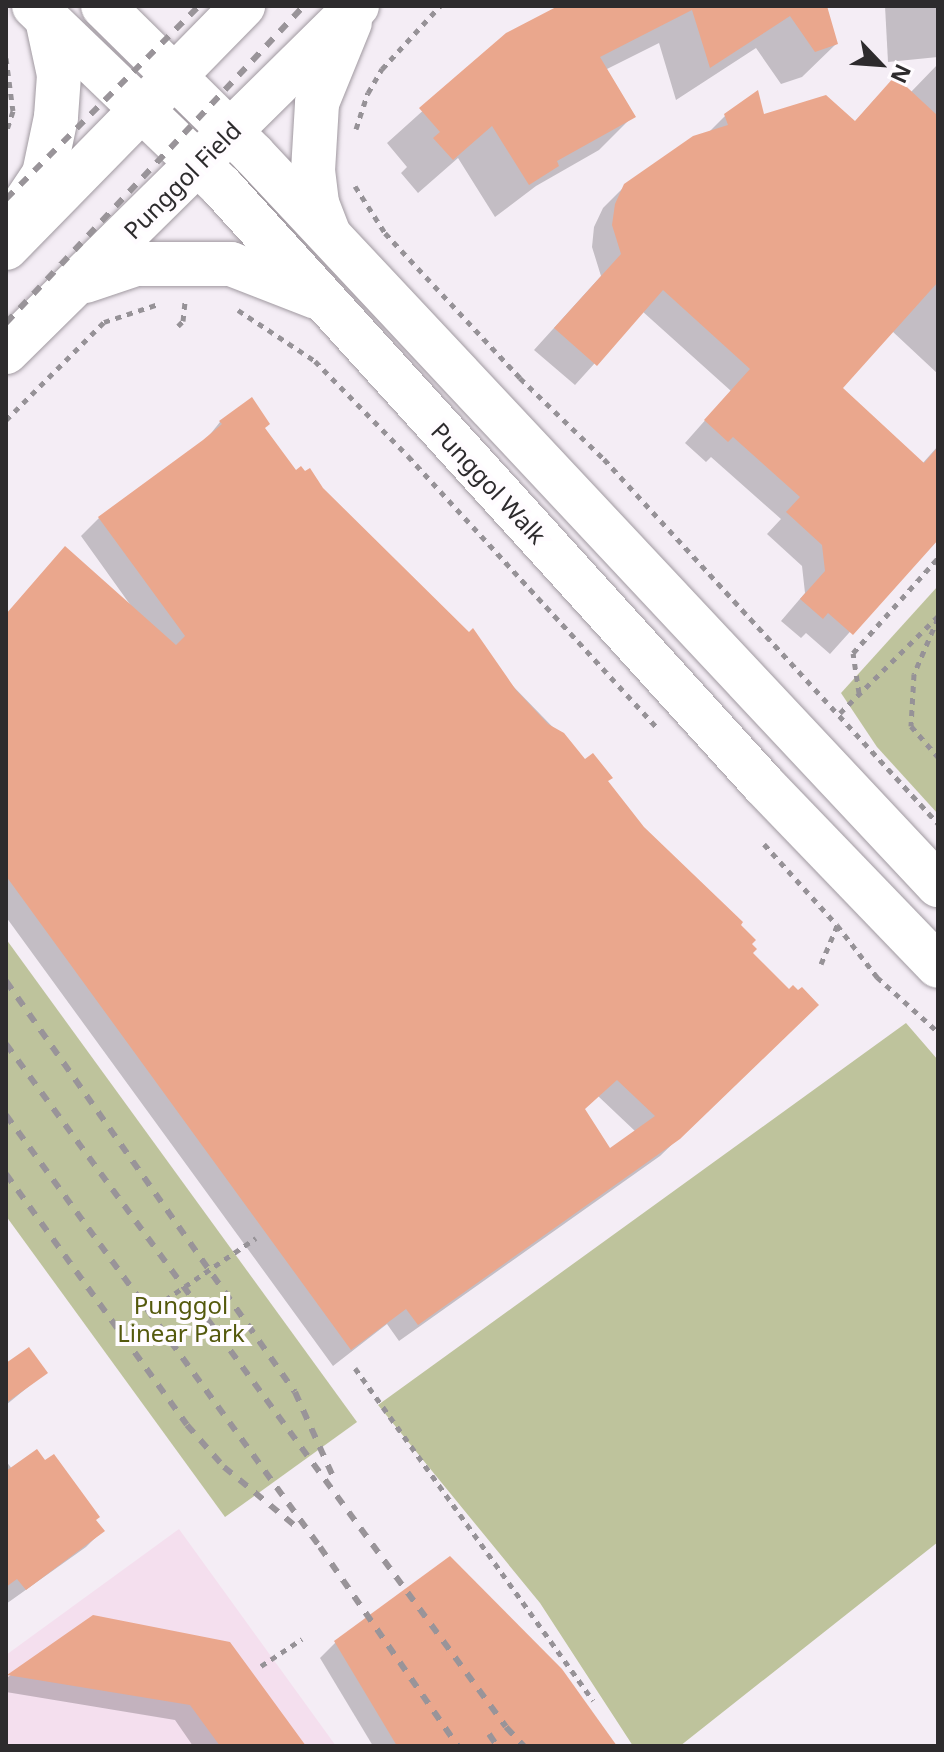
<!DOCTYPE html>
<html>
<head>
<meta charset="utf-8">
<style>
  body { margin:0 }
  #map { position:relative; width:944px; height:1752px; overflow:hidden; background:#f4edf5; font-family:"Noto Sans",sans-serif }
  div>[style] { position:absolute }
  .industrial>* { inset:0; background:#f4dfee }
  .green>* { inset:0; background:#bec39c }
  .shadow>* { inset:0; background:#0003 }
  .building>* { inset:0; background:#eaa78d }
  .path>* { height:5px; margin-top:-2.5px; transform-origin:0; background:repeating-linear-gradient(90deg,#969297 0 6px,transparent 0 12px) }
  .roads { filter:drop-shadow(0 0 2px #a099a0) drop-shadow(0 0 2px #a099a0) }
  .minor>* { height:44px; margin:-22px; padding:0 22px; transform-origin:22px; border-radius:22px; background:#fff }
  .rail>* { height:6px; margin-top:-3px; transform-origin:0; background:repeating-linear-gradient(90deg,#999499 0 10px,transparent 0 20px) }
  span { translate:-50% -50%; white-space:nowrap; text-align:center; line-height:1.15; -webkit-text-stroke:8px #fffcff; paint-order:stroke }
  .street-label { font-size:24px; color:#2d2b2d }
  .park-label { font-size:24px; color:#54590d }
  .frame { position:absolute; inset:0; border:8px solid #2d2b2d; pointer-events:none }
  .north { position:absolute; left:840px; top:24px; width:80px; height:80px; -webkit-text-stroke:6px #fffcff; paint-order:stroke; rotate:115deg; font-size:22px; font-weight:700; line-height:32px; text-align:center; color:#2d2b2d }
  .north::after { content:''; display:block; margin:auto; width:28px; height:36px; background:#2d2b2d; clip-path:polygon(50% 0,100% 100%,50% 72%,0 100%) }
</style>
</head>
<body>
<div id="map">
  <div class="industrial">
    <i style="clip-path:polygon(179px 1529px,336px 1746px,6px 1746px,6px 1655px)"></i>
  </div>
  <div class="green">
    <i style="clip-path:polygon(938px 586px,938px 814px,877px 747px,841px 693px)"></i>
    <i style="clip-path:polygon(6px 939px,357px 1422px,225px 1517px,6px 1216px)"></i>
    <i style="clip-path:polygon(906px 1023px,938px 1060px,938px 1542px,680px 1746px,633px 1746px,540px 1603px,378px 1405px)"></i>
  </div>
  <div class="shadow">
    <i style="clip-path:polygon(563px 6px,825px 6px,836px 44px,802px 77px,781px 84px,756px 48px,676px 100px,659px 43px,605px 70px,633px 116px,599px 150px,536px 186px,495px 217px,458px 158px,418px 193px,401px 173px,407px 167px,387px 143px,507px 35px)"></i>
    <i style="clip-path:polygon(885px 6px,938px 6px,938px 57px,888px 62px)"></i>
    <i style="clip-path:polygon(938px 64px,938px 374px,892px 331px,840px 388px,922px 464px,938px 446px,938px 534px,830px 654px,806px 633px,801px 638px,781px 621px,805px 593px,802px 566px,767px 534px,781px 519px,711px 457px,706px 462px,685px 443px,731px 391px,642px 311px,575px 385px,534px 350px,601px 276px,592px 247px,594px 227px,603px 208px,625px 186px,707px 134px,726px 115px,854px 123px,874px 100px,910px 93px)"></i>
    <i style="clip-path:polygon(evenodd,252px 400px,263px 428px,295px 472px,322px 489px,606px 782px,642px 828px,749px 944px,750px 953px,799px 1022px,660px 1156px,399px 1341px,387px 1324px,333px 1366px,6px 917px,6px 614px,134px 610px,81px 536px,99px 518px,204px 442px,220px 422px,252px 400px,598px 1096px,636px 1132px,610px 1150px,583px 1110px,598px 1096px)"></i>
    <i style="clip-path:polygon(6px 1366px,45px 1373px,6px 1405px)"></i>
    <i style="clip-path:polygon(6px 1461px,12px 1469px,94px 1520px,102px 1531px,86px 1547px,6px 1604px)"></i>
    <i style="clip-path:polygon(93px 1617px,303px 1746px,193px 1746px,175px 1720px,6px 1692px,8px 1677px)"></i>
    <i style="clip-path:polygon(336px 1642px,615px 1746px,373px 1746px,320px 1658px)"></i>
  </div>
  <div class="building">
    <i style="clip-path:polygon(558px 6px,827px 6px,838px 44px,815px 52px,790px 16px,710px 68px,692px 10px,600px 57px,636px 117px,557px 161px,559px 166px,529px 185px,492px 126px,453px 160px,433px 138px,440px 132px,419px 108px,506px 33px)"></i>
    <i style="clip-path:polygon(895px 76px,938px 116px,938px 282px,843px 388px,924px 463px,938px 447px,938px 540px,853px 635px,828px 613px,823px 619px,800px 599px,825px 571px,822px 545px,786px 512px,800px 497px,733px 437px,728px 442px,704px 420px,750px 369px,663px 290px,597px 366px,554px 328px,621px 254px,612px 225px,615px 204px,624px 184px,693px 136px,728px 125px,724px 114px,758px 90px,764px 114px,826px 95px,855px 121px)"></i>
    <i style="clip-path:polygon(evenodd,252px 397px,270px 424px,265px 428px,296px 470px,301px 466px,305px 471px,310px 468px,323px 488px,469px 632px,473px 628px,516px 690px,548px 724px,564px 733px,585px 759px,593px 753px,613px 778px,608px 781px,644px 827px,743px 922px,741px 925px,756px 940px,752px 944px,757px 949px,753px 953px,789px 989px,793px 985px,798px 990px,802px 987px,819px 1005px,680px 1139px,418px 1325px,406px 1309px,351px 1350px,6px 876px,6px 614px,65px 546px,176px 645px,185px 636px,98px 517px,203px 440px,222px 424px,219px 421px,252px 397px,617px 1080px,655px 1116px,610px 1148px,585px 1109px,617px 1080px)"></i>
    <i style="clip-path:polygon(29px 1347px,48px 1373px,6px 1403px,6px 1363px)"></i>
    <i style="clip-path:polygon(37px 1449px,45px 1460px,54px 1454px,100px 1517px,96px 1520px,105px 1531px,26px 1590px,17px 1579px,6px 1587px,6px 1471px)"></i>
    <i style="clip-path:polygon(450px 1556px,562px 1669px,617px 1746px,397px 1746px,334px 1641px)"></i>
    <i style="clip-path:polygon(93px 1615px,230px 1642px,306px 1746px,220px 1746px,190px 1705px,7px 1675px)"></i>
  </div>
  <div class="path">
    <i style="left:6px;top:58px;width:53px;rotate:82.5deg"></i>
    <i style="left:13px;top:111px;width:22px;rotate:108deg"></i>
    <i style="left:356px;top:129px;width:38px;rotate:-72deg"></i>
    <i style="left:368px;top:93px;width:28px;rotate:-60deg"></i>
    <i style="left:382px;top:69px;width:86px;rotate:-47.4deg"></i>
    <i style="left:355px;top:186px;width:56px;rotate:57.4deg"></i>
    <i style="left:385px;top:233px;width:198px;rotate:47deg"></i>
    <i style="left:520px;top:378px;width:117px;rotate:44deg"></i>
    <i style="left:604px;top:459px;width:494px;rotate:47.5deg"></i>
    <i style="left:238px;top:310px;width:92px;rotate:33.5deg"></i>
    <i style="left:315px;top:361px;width:133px;rotate:45.6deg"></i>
    <i style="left:408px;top:456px;width:369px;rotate:47.5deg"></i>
    <i style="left:178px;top:326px;width:7px;rotate:-45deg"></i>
    <i style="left:183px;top:321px;width:20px;rotate:-84deg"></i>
    <i style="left:6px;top:420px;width:139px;rotate:-45deg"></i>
    <i style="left:104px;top:322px;width:57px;rotate:-18.4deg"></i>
    <i style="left:938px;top:618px;width:61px;rotate:113.2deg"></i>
    <i style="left:914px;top:674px;width:52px;rotate:93.3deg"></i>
    <i style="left:911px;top:726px;width:41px;rotate:48.9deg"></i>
    <i style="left:859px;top:693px;width:40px;rotate:-98.5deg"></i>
    <i style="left:853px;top:653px;width:127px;rotate:-48.2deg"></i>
    <i style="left:840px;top:713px;width:138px;rotate:-44.7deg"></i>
    <i style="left:764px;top:844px;width:109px;rotate:48deg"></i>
    <i style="left:837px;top:925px;width:66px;rotate:52.4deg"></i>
    <i style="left:877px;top:977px;width:82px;rotate:42deg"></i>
    <i style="left:821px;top:964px;width:41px;rotate:-67.2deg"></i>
    <i style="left:165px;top:1300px;width:110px;rotate:-34.3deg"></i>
    <i style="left:355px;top:1368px;width:409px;rotate:54.4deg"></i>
    <i style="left:261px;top:1666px;width:49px;rotate:-33.4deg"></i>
  </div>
  <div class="roads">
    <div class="minor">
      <i style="left:34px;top:6px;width:260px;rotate:43.9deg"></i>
      <i style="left:221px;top:186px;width:808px;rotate:47.81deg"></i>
      <i style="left:764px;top:785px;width:251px;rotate:46.1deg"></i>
      <i style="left:103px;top:6px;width:211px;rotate:44.6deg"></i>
      <i style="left:253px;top:154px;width:1002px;rotate:46.86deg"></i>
      <i style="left:18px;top:213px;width:47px;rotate:-56.3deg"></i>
      <i style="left:44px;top:174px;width:58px;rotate:-78.1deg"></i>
      <i style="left:56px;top:117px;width:42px;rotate:-85.9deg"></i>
      <i style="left:59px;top:75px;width:57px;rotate:-102.1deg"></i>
      <i style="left:328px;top:232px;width:31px;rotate:-111deg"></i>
      <i style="left:317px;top:203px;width:32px;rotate:-97deg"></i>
      <i style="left:313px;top:171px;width:68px;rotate:-86.6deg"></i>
      <i style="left:317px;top:103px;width:87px;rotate:-67.8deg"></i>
      <i style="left:6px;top:248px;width:339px;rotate:-45.6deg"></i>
      <i style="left:85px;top:281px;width:54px;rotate:-18.4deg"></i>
      <i style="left:136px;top:264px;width:95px"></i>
      <i style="left:231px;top:264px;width:91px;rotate:21.2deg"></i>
      <i style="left:6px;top:352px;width:493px;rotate:-44.6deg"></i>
    </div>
  </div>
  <div class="rail">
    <i style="left:6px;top:199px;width:273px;rotate:-45deg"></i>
    <i style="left:6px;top:323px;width:435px;rotate:-46.8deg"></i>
    <i style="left:6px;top:981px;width:502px;rotate:54.89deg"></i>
    <i style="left:295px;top:1392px;width:98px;rotate:65.8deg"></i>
    <i style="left:6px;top:1044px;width:846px;rotate:53.79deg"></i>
    <i style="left:506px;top:1727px;width:26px;rotate:47deg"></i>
    <i style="left:6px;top:1115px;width:534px;rotate:53.99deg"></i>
    <i style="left:320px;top:1547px;width:242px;rotate:55.3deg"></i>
    <i style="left:6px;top:1174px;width:309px;rotate:54.2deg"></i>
    <i style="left:187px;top:1425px;width:56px;rotate:48.6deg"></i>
    <i style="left:224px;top:1467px;width:97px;rotate:39.6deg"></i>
    <i style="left:489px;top:1734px;width:14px;rotate:56deg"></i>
  </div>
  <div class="street-label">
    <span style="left:182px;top:180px;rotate:-45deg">Punggol Field</span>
    <span style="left:489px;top:483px;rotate:47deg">Punggol Walk</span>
  </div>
  <div class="park-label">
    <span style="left:181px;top:1319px">Punggol<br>Linear Park</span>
  </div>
  <div class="frame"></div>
  <div class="north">N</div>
</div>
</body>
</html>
